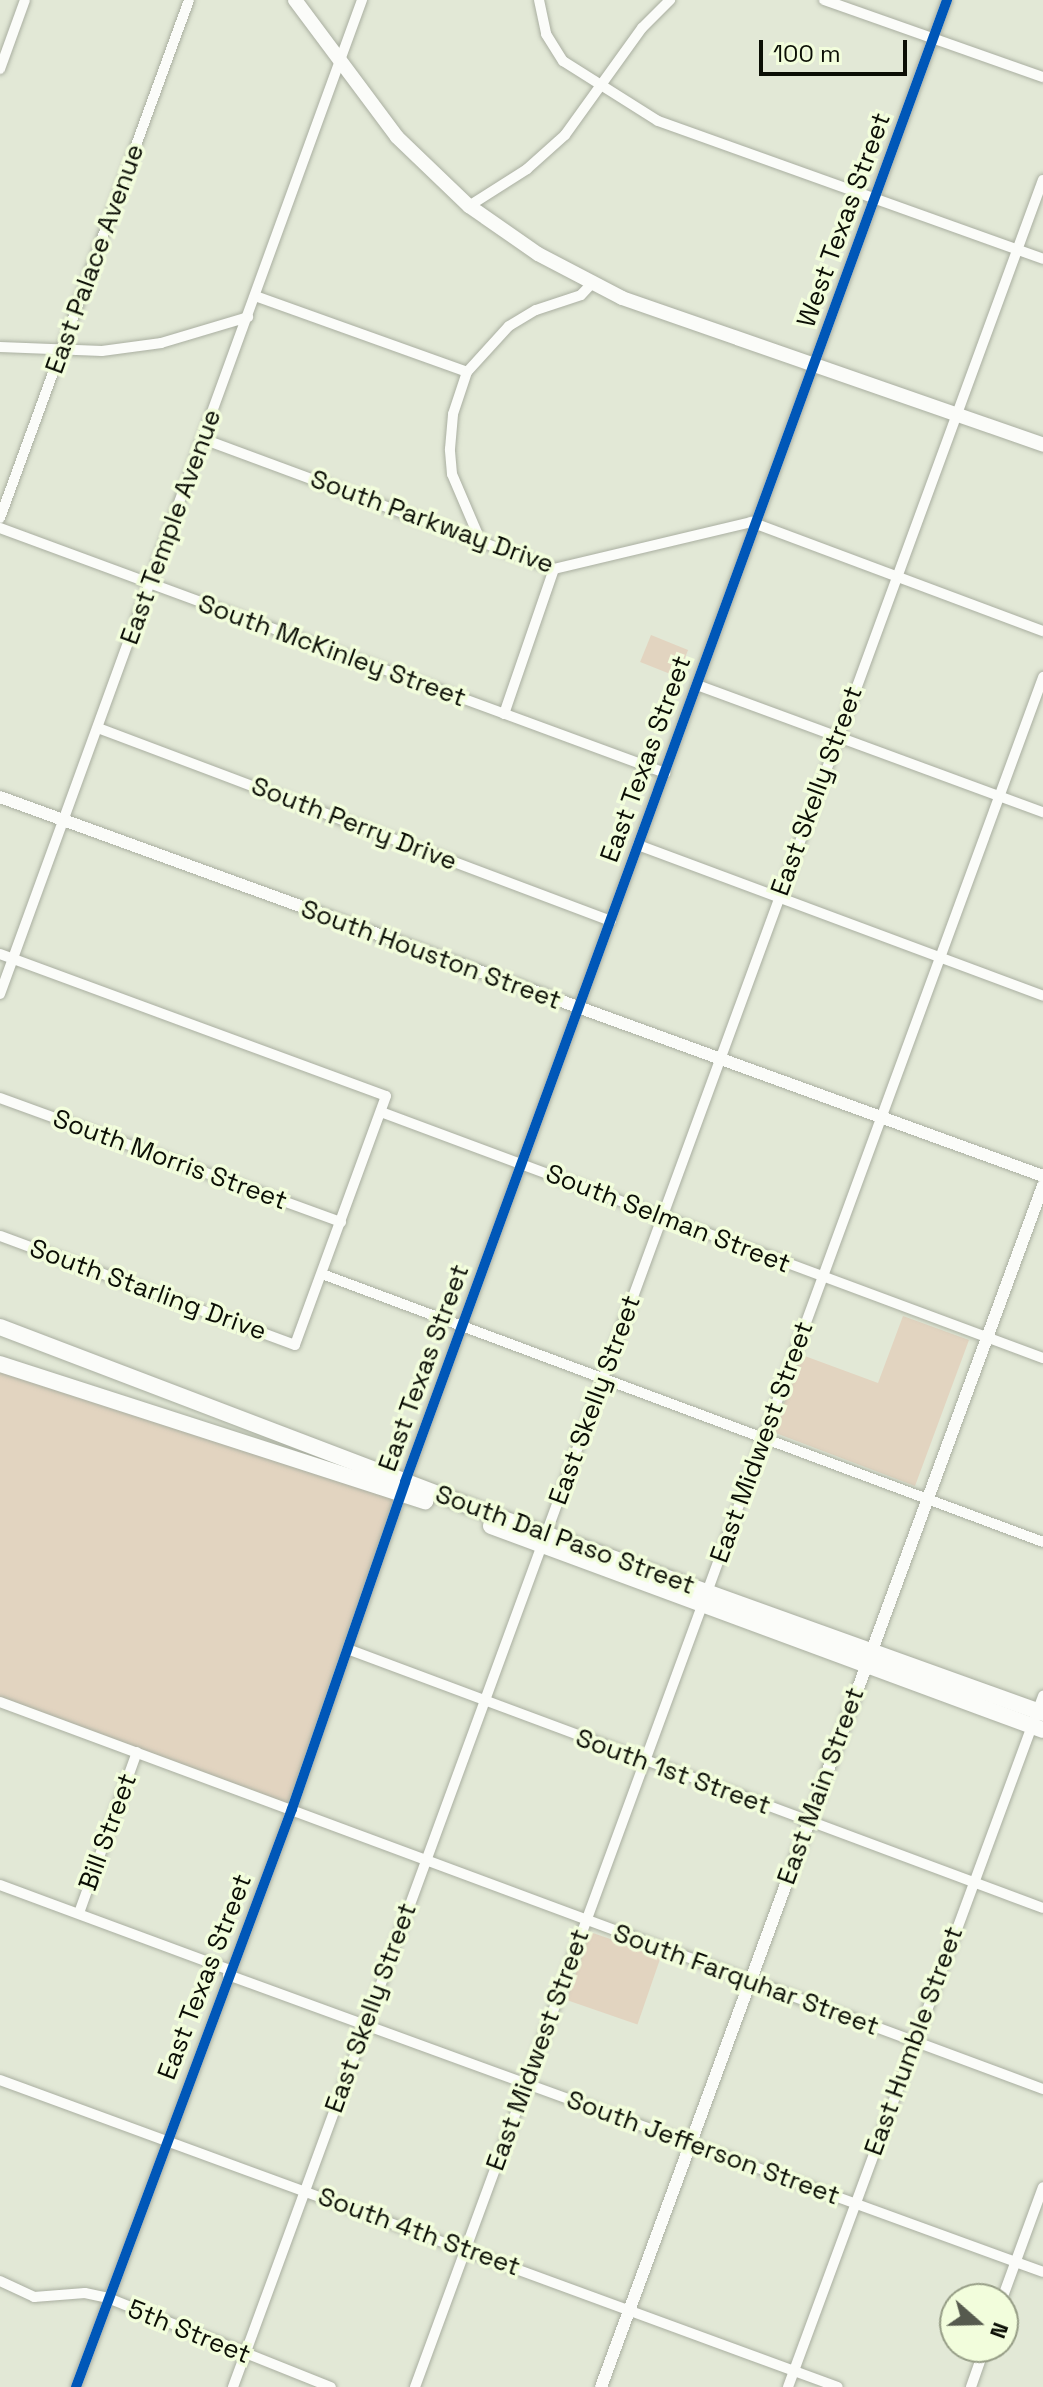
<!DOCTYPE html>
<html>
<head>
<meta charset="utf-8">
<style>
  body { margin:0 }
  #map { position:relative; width:1043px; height:2387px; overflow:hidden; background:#e2e8d6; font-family:"Space Grotesk",sans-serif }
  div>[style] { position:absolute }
  .green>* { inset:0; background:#e2d4c0; transform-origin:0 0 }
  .roads { filter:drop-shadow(0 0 2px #aaafa1) drop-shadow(0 0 2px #aaafa1) }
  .minor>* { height:10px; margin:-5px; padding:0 5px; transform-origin:5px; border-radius:5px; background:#fbfcf9 }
  .tertiary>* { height:12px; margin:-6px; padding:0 6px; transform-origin:6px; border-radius:6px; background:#fbfcf9 }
  .secondary>* { height:14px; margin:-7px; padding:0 7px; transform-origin:7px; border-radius:7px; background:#fbfcf9 }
  .primary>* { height:16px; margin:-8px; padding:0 8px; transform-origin:8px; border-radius:8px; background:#fbfcf9 }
  .cycleway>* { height:10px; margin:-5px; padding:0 5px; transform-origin:5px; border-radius:5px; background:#0057b8 }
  span { translate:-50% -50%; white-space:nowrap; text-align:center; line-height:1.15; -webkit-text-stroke:7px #f2fddc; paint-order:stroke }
  .street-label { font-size:26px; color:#0b0e05 }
  .north { position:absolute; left:939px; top:2283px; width:80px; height:80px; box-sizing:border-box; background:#f2fddc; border:2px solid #969d86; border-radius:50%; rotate:110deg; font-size:22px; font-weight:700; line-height:32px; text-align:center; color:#0b0e05 }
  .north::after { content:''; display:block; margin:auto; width:28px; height:36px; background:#565a4e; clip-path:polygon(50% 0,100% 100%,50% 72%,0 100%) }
  .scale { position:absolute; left:759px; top:40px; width:148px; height:36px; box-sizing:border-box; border:4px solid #0b0e05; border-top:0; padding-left:10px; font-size:24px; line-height:28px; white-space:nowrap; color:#0b0e05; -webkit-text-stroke:6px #f2fddc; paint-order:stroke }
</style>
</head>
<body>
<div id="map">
  <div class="green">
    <i style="left:651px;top:635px;width:40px;height:29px;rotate:22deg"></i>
    <i style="clip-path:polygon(903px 1316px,969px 1340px,915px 1486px,773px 1432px,802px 1355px,878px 1383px)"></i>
    <i style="clip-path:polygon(0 1364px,402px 1492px,292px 1809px,0 1702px)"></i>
    <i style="left:590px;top:1932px;width:75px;height:72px;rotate:19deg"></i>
  </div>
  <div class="roads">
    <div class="minor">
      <i style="left:539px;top:0;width:35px;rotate:78deg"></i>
      <i style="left:546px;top:34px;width:32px;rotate:58deg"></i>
      <i style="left:563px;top:61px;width:112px;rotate:32.3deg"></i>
      <i style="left:658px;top:121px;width:409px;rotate:19.7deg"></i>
      <i style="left:824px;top:0;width:232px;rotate:19.4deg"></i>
      <i style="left:0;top:69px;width:73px;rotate:-70.1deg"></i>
      <i style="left:469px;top:206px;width:69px;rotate:-32.5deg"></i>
      <i style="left:527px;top:169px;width:51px;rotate:-41.8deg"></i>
      <i style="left:565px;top:135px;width:132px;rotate:-54.3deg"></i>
      <i style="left:642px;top:28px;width:40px;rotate:-45deg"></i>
      <i style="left:255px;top:296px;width:225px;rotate:19.7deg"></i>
      <i style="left:0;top:347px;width:102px;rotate:2.2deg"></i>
      <i style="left:102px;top:351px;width:60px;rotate:-7.7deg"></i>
      <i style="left:161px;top:343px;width:91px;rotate:-16.6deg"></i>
      <i style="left:203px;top:439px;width:374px;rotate:20.3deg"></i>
      <i style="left:554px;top:569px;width:203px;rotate:-13.4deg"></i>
      <i style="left:751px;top:522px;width:312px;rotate:20.5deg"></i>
      <i style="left:0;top:518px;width:551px;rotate:-69.95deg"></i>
      <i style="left:0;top:528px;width:709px;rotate:20.22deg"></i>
      <i style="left:481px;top:542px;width:74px;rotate:-113.1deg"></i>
      <i style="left:452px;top:474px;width:25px;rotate:-95deg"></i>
      <i style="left:450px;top:449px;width:35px;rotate:-85deg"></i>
      <i style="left:453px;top:414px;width:44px;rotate:-71.6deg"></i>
      <i style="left:467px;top:372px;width:62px;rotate:-47.6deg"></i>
      <i style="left:509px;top:326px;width:31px;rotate:-31deg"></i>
      <i style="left:536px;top:310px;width:47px;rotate:-18.4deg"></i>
      <i style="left:581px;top:295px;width:16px;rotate:-47deg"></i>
      <i style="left:697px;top:685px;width:369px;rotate:20.2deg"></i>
      <i style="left:504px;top:714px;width:153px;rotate:-71deg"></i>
      <i style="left:98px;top:728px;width:548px;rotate:20.62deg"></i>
      <i style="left:638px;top:845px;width:432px;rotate:20.4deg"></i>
      <i style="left:0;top:954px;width:411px;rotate:20.2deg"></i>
      <i style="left:386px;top:1096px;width:265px;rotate:110.1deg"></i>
      <i style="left:295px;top:1345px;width:314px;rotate:-159.7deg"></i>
      <i style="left:0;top:994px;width:1058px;rotate:-69.99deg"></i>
      <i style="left:0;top:1098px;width:363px;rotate:20deg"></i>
      <i style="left:381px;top:1112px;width:706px;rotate:20.39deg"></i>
      <i style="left:322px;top:1274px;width:769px;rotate:20.39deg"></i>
      <i style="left:350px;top:1650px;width:739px;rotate:20.42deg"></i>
      <i style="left:0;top:1702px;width:1112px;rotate:20.36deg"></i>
      <i style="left:0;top:1885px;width:245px;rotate:20.3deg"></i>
      <i style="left:79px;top:1913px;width:171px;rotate:-70.2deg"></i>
      <i style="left:228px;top:1975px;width:867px;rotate:20.02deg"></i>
      <i style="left:0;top:2080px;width:892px;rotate:20.12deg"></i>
      <i style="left:0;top:2281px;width:38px;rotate:25deg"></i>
      <i style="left:34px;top:2297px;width:51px;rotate:-4.5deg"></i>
      <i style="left:85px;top:2293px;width:24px;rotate:12deg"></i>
      <i style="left:108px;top:2298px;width:240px;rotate:21.8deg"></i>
      <i style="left:1002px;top:2299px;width:119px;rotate:-69.9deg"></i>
      <i style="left:76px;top:2387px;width:617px;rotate:-69.51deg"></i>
      <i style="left:292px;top:1809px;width:346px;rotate:-70.9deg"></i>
      <i style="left:405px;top:1482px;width:1578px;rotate:-69.91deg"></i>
      <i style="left:233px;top:2387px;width:2351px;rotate:-69.85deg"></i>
      <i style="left:415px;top:2387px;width:1822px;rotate:-69.83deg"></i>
      <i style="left:788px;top:2387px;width:737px;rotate:-69.74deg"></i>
      <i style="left:971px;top:2387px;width:42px;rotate:-70.7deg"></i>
    </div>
    <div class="tertiary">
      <i style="left:0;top:797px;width:1110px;rotate:19.97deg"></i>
      <i style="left:601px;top:2387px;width:1280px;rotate:-69.8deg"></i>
    </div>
    <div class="secondary">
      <i style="left:295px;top:0;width:171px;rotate:53.3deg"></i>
      <i style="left:397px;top:137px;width:100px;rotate:43.8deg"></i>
      <i style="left:469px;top:206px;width:84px;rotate:34.8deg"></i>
      <i style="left:538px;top:254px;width:95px;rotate:27.6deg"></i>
      <i style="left:622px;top:298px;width:446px;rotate:19.2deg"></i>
    </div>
    <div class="primary">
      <i style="left:0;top:1327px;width:533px;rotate:20.88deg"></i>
      <i style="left:498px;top:1517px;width:579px;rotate:19.78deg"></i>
      <i style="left:0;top:1364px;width:447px;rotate:17.9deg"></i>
      <i style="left:491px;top:1526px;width:588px;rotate:20.28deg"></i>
    </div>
  </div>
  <div class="cycleway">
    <i style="left:76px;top:2387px;width:617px;rotate:-69.51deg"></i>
    <i style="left:292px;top:1809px;width:346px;rotate:-70.9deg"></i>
    <i style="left:405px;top:1482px;width:1578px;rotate:-69.91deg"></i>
  </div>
  <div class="street-label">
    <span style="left:844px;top:220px;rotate:-70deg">West Texas Street</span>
    <span style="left:95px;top:259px;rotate:-70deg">East Palace Avenue</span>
    <span style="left:432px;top:522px;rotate:20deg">South Parkway Drive</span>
    <span style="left:171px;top:527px;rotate:-70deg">East Temple Avenue</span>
    <span style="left:332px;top:651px;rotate:20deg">South McKinley Street</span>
    <span style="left:646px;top:759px;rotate:-70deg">East Texas Street</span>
    <span style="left:817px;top:791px;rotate:-70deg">East Skelly Street</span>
    <span style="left:354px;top:824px;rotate:21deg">South Perry Drive</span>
    <span style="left:431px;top:955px;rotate:20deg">South Houston Street</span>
    <span style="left:170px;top:1160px;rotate:20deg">South Morris Street</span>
    <span style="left:668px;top:1219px;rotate:21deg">South Selman Street</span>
    <span style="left:148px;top:1290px;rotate:20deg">South Starling Drive</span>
    <span style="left:424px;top:1368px;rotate:-70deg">East Texas Street</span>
    <span style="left:595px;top:1400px;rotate:-70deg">East Skelly Street</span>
    <span style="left:762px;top:1442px;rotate:-70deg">East Midwest Street</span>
    <span style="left:565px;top:1540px;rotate:20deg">South Dal Paso Street</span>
    <span style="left:673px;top:1772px;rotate:20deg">South 1st Street</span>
    <span style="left:821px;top:1786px;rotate:-70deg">East Main Street</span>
    <span style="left:108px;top:1832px;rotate:-70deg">Bill Street</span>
    <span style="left:205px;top:1977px;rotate:-69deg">East Texas Street</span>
    <span style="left:746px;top:1980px;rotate:20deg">South Farquhar Street</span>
    <span style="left:371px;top:2008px;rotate:-70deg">East Skelly Street</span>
    <span style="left:914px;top:2041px;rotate:-70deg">East Humble Street</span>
    <span style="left:538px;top:2050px;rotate:-70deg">East Midwest Street</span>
    <span style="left:703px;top:2148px;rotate:20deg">South Jefferson Street</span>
    <span style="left:419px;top:2232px;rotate:20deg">South 4th Street</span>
    <span style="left:189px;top:2332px;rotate:22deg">5th Street</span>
  </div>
  <div class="north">N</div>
  <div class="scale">100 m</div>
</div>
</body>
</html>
